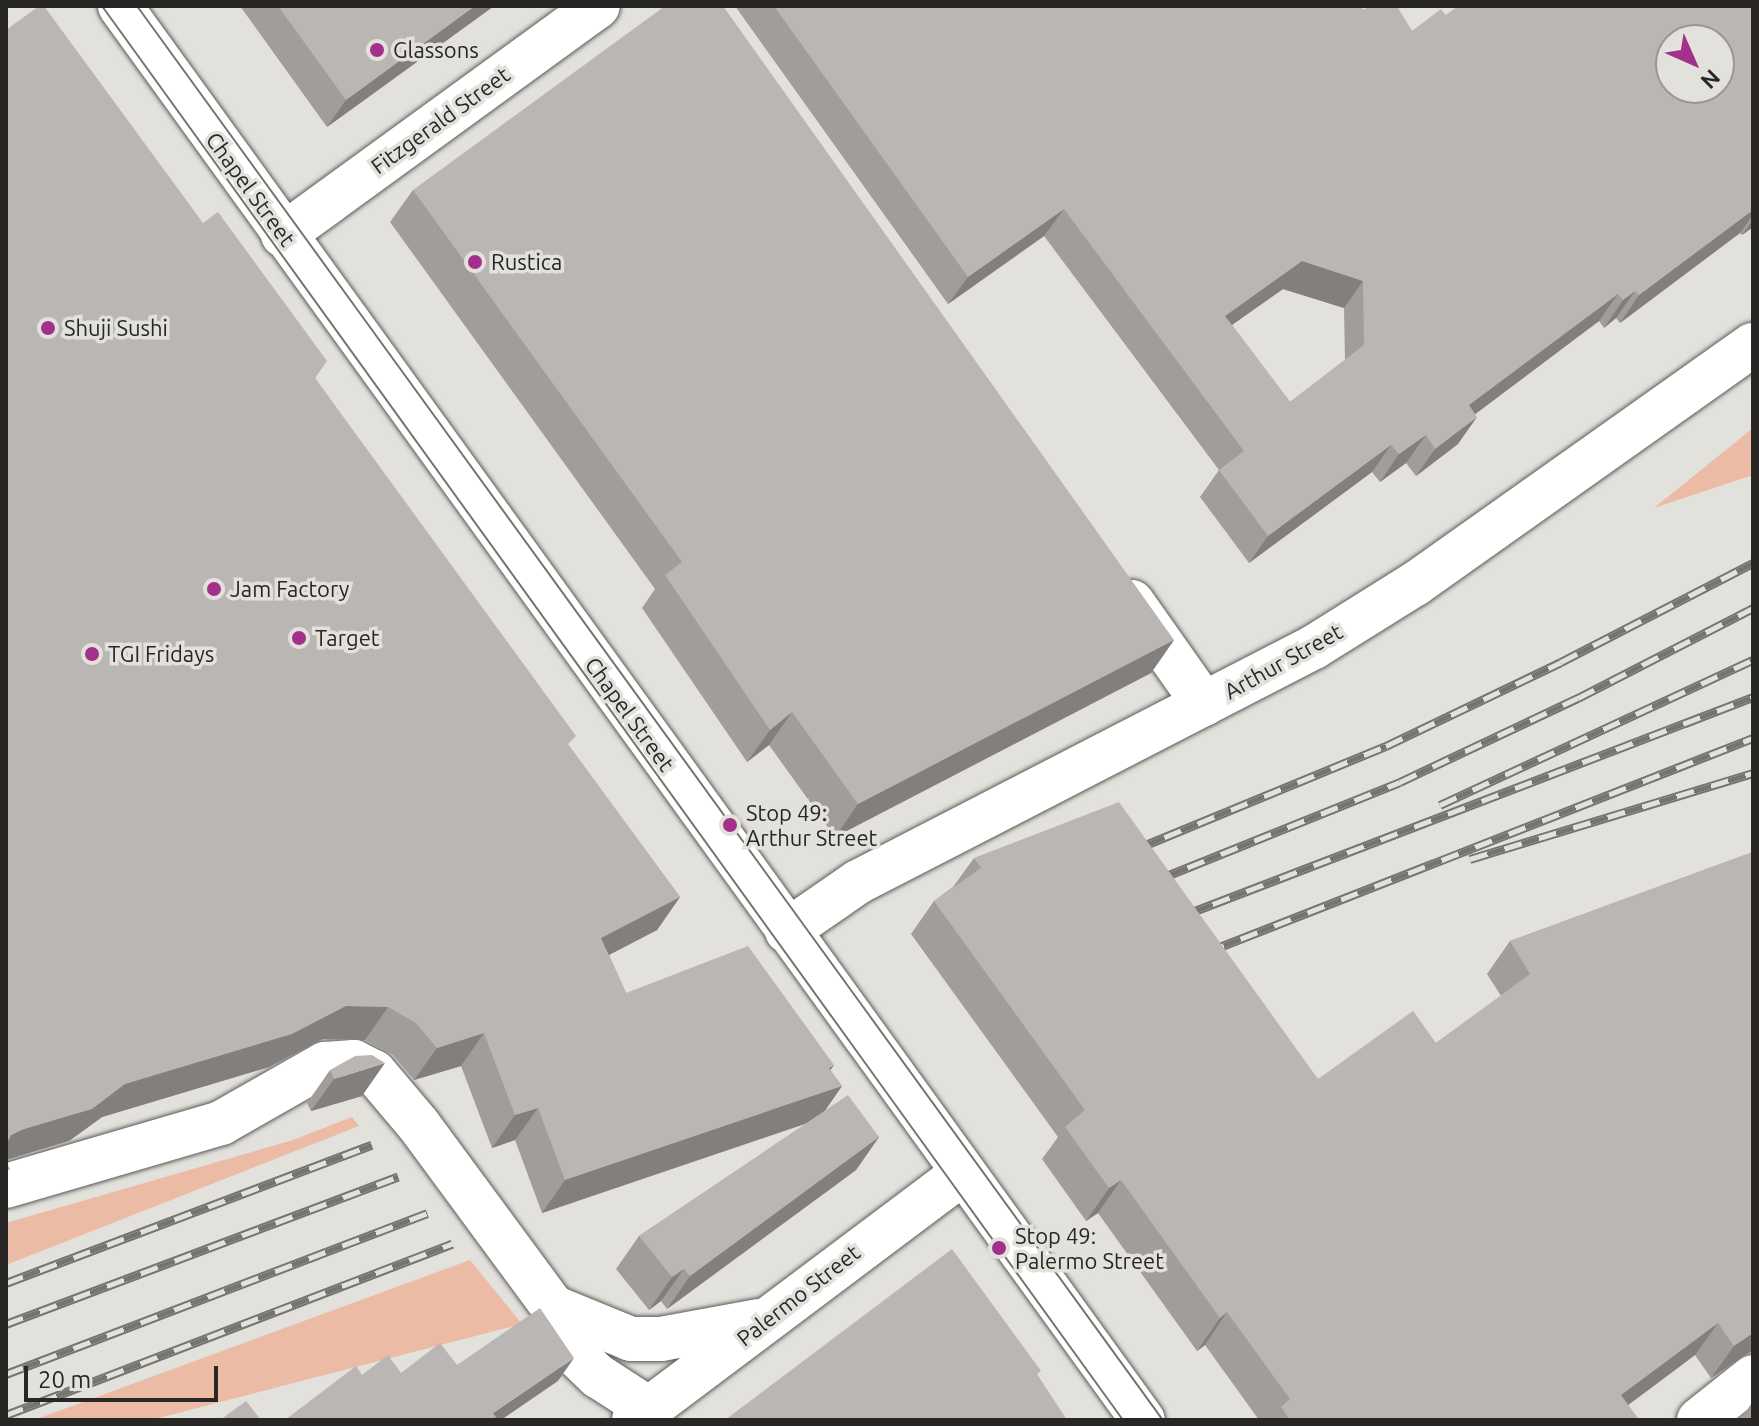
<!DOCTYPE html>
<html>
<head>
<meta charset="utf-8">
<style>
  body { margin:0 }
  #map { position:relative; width:1759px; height:1426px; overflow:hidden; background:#e2e1dc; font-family:Ubuntu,sans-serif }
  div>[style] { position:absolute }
  .green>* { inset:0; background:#ebbba5 }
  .roads { filter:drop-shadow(0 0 2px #5c5b57) drop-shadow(0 0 2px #5c5b57) }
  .minor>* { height:44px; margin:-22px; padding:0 22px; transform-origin:22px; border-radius:22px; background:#fff }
  .tram>* { height:2px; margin:-1px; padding:0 1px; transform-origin:1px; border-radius:1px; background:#757471 }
  .rail>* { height:9px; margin-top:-4.5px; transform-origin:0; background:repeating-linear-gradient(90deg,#e2e1dc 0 18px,#757471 0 36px); box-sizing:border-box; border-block:2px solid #757471 }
  .wall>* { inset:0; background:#a09d9a }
  .shaded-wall>* { inset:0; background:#827f7d }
  .building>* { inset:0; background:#bab6b3 }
  .dots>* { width:22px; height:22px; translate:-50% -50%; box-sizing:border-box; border:4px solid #e2e1dc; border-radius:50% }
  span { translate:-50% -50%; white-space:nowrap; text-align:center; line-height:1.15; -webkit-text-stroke:7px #e2e1dc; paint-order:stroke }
  .poi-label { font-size:22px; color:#282725 }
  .left { translate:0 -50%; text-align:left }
  .street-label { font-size:22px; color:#282725 }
  .frame { position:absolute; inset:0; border:8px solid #282725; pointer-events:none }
  .north { position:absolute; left:1655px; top:24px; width:80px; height:80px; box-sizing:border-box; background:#e2e1dc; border:2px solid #989793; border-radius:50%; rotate:135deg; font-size:22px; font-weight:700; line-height:32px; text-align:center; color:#282725 }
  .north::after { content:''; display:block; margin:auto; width:28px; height:36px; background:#a3308b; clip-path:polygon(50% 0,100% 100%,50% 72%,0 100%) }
  .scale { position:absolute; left:24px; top:1366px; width:194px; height:36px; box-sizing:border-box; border:4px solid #282725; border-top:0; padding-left:10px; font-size:24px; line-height:28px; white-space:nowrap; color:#282725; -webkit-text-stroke:6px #e2e1dc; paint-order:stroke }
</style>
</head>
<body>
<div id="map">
  <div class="green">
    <i style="clip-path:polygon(1753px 428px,1753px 475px,1654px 508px)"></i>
    <i style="clip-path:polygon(352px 1117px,359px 1126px,6px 1265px,6px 1223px,293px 1140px)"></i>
    <i style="clip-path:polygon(470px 1260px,522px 1324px,151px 1420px,34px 1420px)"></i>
  </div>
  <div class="roads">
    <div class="minor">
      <i style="left:120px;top:6px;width:1745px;rotate:54.12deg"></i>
      <i style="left:283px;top:235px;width:389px;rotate:-36deg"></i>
      <i style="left:1132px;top:602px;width:125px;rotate:54.8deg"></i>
      <i style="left:787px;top:931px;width:86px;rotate:-34.6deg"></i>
      <i style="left:858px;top:882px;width:513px;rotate:-27.26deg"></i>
      <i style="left:1314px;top:647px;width:119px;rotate:-32deg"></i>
      <i style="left:1415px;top:584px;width:414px;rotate:-35.3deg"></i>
      <i style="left:6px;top:1186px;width:224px;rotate:-16.3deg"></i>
      <i style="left:221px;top:1123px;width:120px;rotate:-29.6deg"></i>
      <i style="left:325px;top:1064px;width:29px;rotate:-4deg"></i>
      <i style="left:354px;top:1062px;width:22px;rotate:27deg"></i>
      <i style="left:374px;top:1072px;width:68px;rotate:49.8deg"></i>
      <i style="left:418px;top:1124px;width:227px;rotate:53.6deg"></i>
      <i style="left:553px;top:1307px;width:56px;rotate:63.4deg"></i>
      <i style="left:578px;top:1357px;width:28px;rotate:44deg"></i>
      <i style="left:598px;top:1376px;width:61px;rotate:32.9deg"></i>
      <i style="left:553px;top:1307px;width:84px;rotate:22.3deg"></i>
      <i style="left:631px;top:1339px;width:30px"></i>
      <i style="left:661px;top:1339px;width:100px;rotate:-10.4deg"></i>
      <i style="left:634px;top:1420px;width:411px;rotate:-36.9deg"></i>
      <i style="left:1699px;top:1420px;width:69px;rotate:-38.5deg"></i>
    </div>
  </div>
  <div class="tram">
    <i style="left:102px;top:6px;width:1744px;rotate:54.17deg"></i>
    <i style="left:137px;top:6px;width:1747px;rotate:54.04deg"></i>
  </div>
  <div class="rail">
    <i style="left:1440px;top:805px;width:345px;rotate:-24.9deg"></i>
    <i style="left:1131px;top:851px;width:276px;rotate:-22.4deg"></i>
    <i style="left:1386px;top:746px;width:194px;rotate:-25.6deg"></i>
    <i style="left:1561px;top:662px;width:216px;rotate:-27.3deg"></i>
    <i style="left:1470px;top:859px;width:296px;rotate:-16.9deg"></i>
    <i style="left:1154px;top:881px;width:265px;rotate:-21.9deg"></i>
    <i style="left:1400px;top:782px;width:197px;rotate:-25.3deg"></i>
    <i style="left:1578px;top:698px;width:197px;rotate:-27.2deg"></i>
    <i style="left:1179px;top:917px;width:615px;rotate:-20.97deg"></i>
    <i style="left:1207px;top:952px;width:586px;rotate:-21.4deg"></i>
    <i style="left:6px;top:1283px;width:391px;rotate:-20.7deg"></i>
    <i style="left:6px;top:1324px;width:419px;rotate:-20.6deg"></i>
    <i style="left:6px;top:1374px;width:451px;rotate:-20.9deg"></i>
    <i style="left:6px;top:1415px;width:478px;rotate:-21deg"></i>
  </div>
  <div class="wall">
    <i style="clip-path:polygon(240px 6px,494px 6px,327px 127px)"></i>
    <i style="clip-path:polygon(evenodd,735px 6px,1360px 6px,1363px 10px,1412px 31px,1446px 15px,1753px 6px,1753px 227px,1742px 235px,1740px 233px,1620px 323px,1616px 318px,1604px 328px,1599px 321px,1475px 414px,1458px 444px,1416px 476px,1406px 463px,1380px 482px,1372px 472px,1249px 563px,1200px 497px,1219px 470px,1044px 236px,948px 304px,735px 6px,1283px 289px,1344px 308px,1345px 360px,1290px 402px,1232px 325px,1283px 289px)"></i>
    <i style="clip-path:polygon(413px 190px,1174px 640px,1151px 673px,835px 837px,769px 745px,747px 762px,642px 608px,655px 589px,390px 222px)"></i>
    <i style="clip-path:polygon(315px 378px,569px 746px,680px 897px,657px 930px,609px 955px,626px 993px,830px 1070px,842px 1086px,824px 1112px,879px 1137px,856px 1170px,667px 1309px,661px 1301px,649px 1310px,616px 1269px,639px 1236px,808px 1123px,542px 1213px,515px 1140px,492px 1148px,461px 1066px,414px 1080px,393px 1055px,365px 1040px,323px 1039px,269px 1067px,102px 1117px,69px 1141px)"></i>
    <i style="clip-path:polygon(1753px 852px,1753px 1353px,1750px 1352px,1711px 1378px,1695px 1355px,1628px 1405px,1639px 1420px,1259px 1420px,1205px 1345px,1197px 1351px,1098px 1213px,1086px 1221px,1042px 1159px,1058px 1137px,911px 934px,934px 901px,953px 887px,974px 858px,1318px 1079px,1436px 1043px,1501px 996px,1487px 974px,1510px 941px)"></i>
    <i style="clip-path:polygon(330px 1070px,362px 1096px,311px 1111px,307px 1103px)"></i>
    <i style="clip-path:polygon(1753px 1401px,1753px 1420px,1742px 1420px,1741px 1419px)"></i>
  </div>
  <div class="shaded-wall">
    <i style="clip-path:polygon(475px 6px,494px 6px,327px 127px,346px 100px)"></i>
    <i style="clip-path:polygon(1064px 209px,1044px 236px,948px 304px,968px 277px)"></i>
    <i style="clip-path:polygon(1753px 210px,1753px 215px,1740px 233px,1620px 323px,1639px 295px)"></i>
    <i style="clip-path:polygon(1753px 220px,1753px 227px,1742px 235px)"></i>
    <i style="clip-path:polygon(1302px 261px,1363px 281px,1344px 308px,1283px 289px,1206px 343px,1225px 316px)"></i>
    <i style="clip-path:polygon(1635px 291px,1616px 318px,1604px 328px,1623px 300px)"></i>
    <i style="clip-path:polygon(1618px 294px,1599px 321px,1450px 433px,1469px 405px)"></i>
    <i style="clip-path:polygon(1477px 417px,1458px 444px,1416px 476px,1435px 449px)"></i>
    <i style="clip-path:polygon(1426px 435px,1406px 463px,1380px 482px,1399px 454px)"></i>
    <i style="clip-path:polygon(1391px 445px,1372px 472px,1249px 563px,1268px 536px)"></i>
    <i style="clip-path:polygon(1174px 640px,1151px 673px,835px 837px,858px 804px)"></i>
    <i style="clip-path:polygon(792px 712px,769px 745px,747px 762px,770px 730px)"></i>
    <i style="clip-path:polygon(680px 897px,657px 930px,578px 971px,601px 938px)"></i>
    <i style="clip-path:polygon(346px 1006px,388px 1007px,365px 1040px,323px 1039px,269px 1067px,102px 1117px,69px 1141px,6px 1160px,6px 1143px,11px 1135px,21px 1130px,125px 1084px)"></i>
    <i style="clip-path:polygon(484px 1033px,461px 1066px,414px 1080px,437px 1048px)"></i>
    <i style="clip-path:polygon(385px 1063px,362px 1096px,311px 1111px,334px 1079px)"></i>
    <i style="clip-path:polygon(834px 1065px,812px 1096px,842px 1086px,819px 1119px,542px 1213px,565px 1180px,829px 1068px)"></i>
    <i style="clip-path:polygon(538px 1108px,515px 1140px,492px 1148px,515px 1115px)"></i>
    <i style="clip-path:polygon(879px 1137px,856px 1170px,667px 1309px,690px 1276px)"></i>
    <i style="clip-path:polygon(1121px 1180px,1098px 1213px,1086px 1221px,1109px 1188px)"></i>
    <i style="clip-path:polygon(684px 1269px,661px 1301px,649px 1310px,672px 1277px)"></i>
    <i style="clip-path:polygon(1227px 1312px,1205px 1345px,1197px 1351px,1220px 1318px)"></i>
    <i style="clip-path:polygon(1718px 1323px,1695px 1355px,1608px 1420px,1621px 1395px)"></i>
    <i style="clip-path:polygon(1753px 1333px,1753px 1353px,1750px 1352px,1711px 1378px,1734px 1346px)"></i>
    <i style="clip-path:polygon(574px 1358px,558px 1381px,501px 1420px,488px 1420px,493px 1413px)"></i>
  </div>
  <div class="building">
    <i style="clip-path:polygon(39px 6px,44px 6px,203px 223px,218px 212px,327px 361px,315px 378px,576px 736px,568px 744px,680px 897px,601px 938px,626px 993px,748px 946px,834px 1065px,829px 1068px,842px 1086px,565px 1180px,538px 1108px,515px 1115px,484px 1033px,437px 1048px,416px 1023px,388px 1007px,346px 1006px,292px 1034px,125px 1084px,92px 1109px,21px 1130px,11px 1135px,6px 1145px,6px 30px)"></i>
    <i style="clip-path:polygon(278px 6px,475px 6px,346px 100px)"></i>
    <i style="clip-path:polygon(665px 6px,723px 6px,1174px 640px,858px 804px,792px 712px,770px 730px,665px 575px,682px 562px,413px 190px)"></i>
    <i style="clip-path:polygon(evenodd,774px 6px,1360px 6px,1363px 10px,1369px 6px,1397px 6px,1412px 31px,1441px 9px,1446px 15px,1458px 6px,1753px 6px,1753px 210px,1639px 295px,1635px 291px,1623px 300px,1618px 294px,1469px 405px,1477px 417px,1435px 449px,1426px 435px,1399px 454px,1391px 445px,1268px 536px,1219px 470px,1244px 451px,1064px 209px,968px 277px,774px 6px,1671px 40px,1719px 40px,1719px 88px,1671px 88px,1671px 40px,774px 6px,1302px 261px,1363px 281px,1364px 345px,1290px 402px,1225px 316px,1302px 261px)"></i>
    <i style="clip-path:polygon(1119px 802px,1318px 1079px,1413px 1011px,1436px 1043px,1530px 974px,1510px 941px,1753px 852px,1753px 1333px,1734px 1346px,1718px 1323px,1621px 1395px,1639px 1420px,1290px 1420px,1281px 1407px,1290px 1399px,1227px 1312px,1220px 1318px,1121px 1180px,1109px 1188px,1065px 1127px,1085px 1110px,934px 901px,981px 868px,974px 858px)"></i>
    <i style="clip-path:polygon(372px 1055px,385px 1063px,334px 1079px,330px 1070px,355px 1056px)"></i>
    <i style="clip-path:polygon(848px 1095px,879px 1137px,690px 1276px,684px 1269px,672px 1277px,639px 1236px)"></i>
    <i style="clip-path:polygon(6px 1162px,10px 1169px,6px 1172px)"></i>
    <i style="clip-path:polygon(952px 1249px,1041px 1371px,1037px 1374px,1067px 1420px,725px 1420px)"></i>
    <i style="clip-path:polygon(540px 1308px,574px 1358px,493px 1413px,496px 1417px,493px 1420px,285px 1420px,356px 1366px,362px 1375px,388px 1355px,401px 1373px,440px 1343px,457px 1365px)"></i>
    <i style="clip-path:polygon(246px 1401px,261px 1420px,220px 1420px)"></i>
  </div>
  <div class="dots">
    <i style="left:377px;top:50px;background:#a3308b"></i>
    <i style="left:475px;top:262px;background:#a3308b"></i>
    <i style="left:48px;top:328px;background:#a3308b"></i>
    <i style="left:214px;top:589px;background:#a3308b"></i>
    <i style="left:299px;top:638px;background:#a3308b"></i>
    <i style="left:92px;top:654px;background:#a3308b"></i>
    <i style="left:730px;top:825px;background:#a3308b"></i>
    <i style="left:999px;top:1248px;background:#a3308b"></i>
  </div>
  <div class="poi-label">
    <span class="left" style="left:393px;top:50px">Glassons</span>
    <span class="left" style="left:491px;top:262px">Rustica</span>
    <span class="left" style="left:64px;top:328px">Shuji Sushi</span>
    <span class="left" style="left:230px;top:589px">Jam Factory</span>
    <span class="left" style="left:315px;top:638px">Target</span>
    <span class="left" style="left:108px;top:654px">TGI Fridays</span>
    <span class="left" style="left:746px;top:825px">Stop 49:<br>Arthur Street</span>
    <span class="left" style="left:1015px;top:1248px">Stop 49:<br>Palermo Street</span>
  </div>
  <div class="street-label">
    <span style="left:440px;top:120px;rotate:-36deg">Fitzgerald Street</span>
    <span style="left:251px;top:189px;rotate:54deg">Chapel Street</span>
    <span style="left:1283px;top:661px;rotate:-29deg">Arthur Street</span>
    <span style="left:630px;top:714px;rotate:54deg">Chapel Street</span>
    <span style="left:798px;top:1295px;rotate:-38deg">Palermo Street</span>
  </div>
  <div class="frame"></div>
  <div class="north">N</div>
  <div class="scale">20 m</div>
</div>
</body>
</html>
